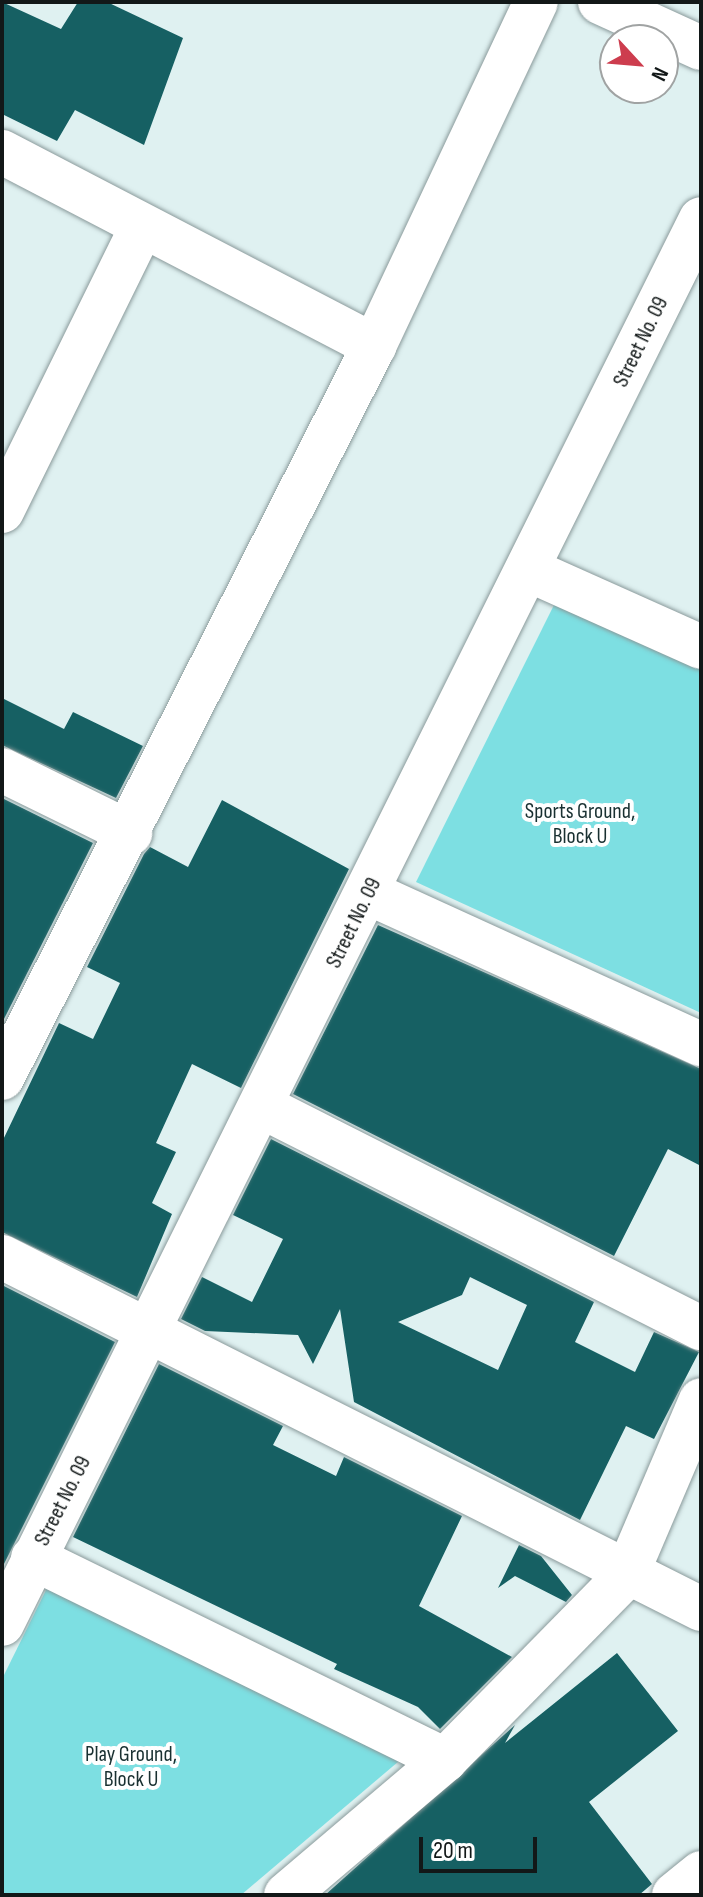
<!DOCTYPE html>
<html>
<head>
<meta charset="utf-8">
<style>
  body { margin:0 }
  #map { position:relative; width:703px; height:1897px; overflow:hidden; background:#dff1f1; font-family:"Sofia Sans Condensed",sans-serif }
  div>[style] { position:absolute }
  .green>* { inset:0; background:#7ddfe2 }
  .building>* { inset:0; background:#166063 }
  .roads { filter:drop-shadow(0 0 2px #8a9a9b) drop-shadow(0 0 2px #8a9a9b) }
  .minor>* { height:44px; margin:-22px; padding:0 22px; transform-origin:22px; border-radius:22px; background:#fff }
  span { translate:-50% -50%; white-space:nowrap; text-align:center; line-height:1.15; -webkit-text-stroke:8px #fff; paint-order:stroke }
  .street-label { font-size:22px; color:#121818 }
  .park-label { font-size:22px; color:#193031 }
  .frame { position:absolute; inset:0; border:4px solid #121818; pointer-events:none }
  .north { position:absolute; left:599px; top:24px; width:80px; height:80px; box-sizing:border-box; background:#fff; border:2px solid #a0a3a3; border-radius:50%; rotate:116deg; font-size:22px; font-weight:700; line-height:32px; text-align:center; color:#121818 }
  .north::after { content:''; display:block; margin:auto; width:28px; height:36px; background:#cd3d4e; clip-path:polygon(50% 0,100% 100%,50% 72%,0 100%) }
  .scale { position:absolute; left:419px; top:1837px; width:118px; height:36px; box-sizing:border-box; border:4px solid #121818; border-top:0; padding-left:10px; font-size:24px; line-height:28px; white-space:nowrap; color:#121818; -webkit-text-stroke:6px #fff; paint-order:stroke }
</style>
</head>
<body>
<div id="map">
  <div class="green">
    <i style="clip-path:polygon(554px 605px,701px 670px,701px 1013px,416px 882px)"></i>
    <i style="clip-path:polygon(50px 1582px,405px 1756px,241px 1895px,2px 1895px,2px 1679px)"></i>
  </div>
  <div class="building">
    <i style="clip-path:polygon(2px 2px,61px 29px,78px 2px,107px 2px,183px 38px,144px 145px,75px 110px,57px 141px,2px 114px)"></i>
    <i style="clip-path:polygon(2px 698px,64px 729px,73px 712px,143px 746px,116px 798px,2px 745px)"></i>
    <i style="clip-path:polygon(2px 798px,93px 843px,2px 1023px)"></i>
    <i style="clip-path:polygon(222px 800px,349px 869px,241px 1088px,192px 1064px,156px 1143px,176px 1152px,152px 1203px,172px 1214px,137px 1297px,2px 1232px,2px 1142px,59px 1023px,93px 1039px,120px 983px,87px 967px,144px 854px,150px 847px,188px 867px)"></i>
    <i style="clip-path:polygon(378px 925px,701px 1069px,701px 1166px,668px 1149px,614px 1256px,293px 1094px)"></i>
    <i style="clip-path:polygon(evenodd,271px 1139px,594px 1302px,575px 1342px,635px 1372px,654px 1332px,699px 1352px,654px 1439px,626px 1426px,580px 1520px,354px 1402px,340px 1309px,313px 1364px,298px 1335px,205px 1331px,181px 1319px,202px 1277px,252px 1302px,283px 1239px,233px 1215px,271px 1139px,470px 1277px,527px 1305px,498px 1370px,398px 1322px,462px 1295px,470px 1277px)"></i>
    <i style="clip-path:polygon(2px 1285px,115px 1342px,2px 1568px)"></i>
    <i style="clip-path:polygon(159px 1364px,283px 1426px,273px 1445px,336px 1476px,344px 1457px,462px 1516px,419px 1606px,512px 1657px,440px 1729px,418px 1707px,334px 1669px,337px 1664px,73px 1537px)"></i>
    <i style="clip-path:polygon(519px 1545px,541px 1556px,572px 1595px,566px 1602px,515px 1576px,498px 1588px)"></i>
    <i style="clip-path:polygon(617px 1653px,678px 1731px,589px 1802px,652px 1884px,639px 1895px,325px 1895px,515px 1725px,505px 1743px)"></i>
  </div>
  <div class="roads">
    <div class="minor">
      <i style="left:600px;top:2px;width:111px;rotate:24.5deg"></i>
      <i style="left:2px;top:152px;width:420px;rotate:27.5deg"></i>
      <i style="left:2px;top:511px;width:317px;rotate:-63.8deg"></i>
      <i style="left:529px;top:570px;width:188px;rotate:24.1deg"></i>
      <i style="left:2px;top:770px;width:143px;rotate:26.2deg"></i>
      <i style="left:369px;top:893px;width:365px;rotate:24.5deg"></i>
      <i style="left:2px;top:1078px;width:821px;rotate:-63.06deg"></i>
      <i style="left:374px;top:346px;width:380px;rotate:-64.8deg"></i>
      <i style="left:263px;top:1107px;width:491px;rotate:26.8deg"></i>
      <i style="left:2px;top:1257px;width:783px;rotate:26.73deg"></i>
      <i style="left:33px;top:1558px;width:459px;rotate:26.1deg"></i>
      <i style="left:2px;top:1624px;width:1569px;rotate:-63.55deg"></i>
      <i style="left:286px;top:1895px;width:209px;rotate:-40.3deg"></i>
      <i style="left:445px;top:1760px;width:258px;rotate:-45.5deg"></i>
      <i style="left:626px;top:1576px;width:191px;rotate:-66.9deg"></i>
      <i style="left:674px;top:1895px;width:35px;rotate:-39deg"></i>
    </div>
  </div>
  <div class="street-label">
    <span style="left:641px;top:342px;rotate:-64deg">Street No. 09</span>
    <span style="left:354px;top:923px;rotate:-64deg">Street No. 09</span>
    <span style="left:63px;top:1501px;rotate:-63deg">Street No. 09</span>
  </div>
  <div class="park-label">
    <span style="left:580px;top:824px">Sports Ground,<br>Block U</span>
    <span style="left:131px;top:1767px">Play Ground,<br>Block U</span>
  </div>
  <div class="frame"></div>
  <div class="north">N</div>
  <div class="scale">20 m</div>
</div>
</body>
</html>
